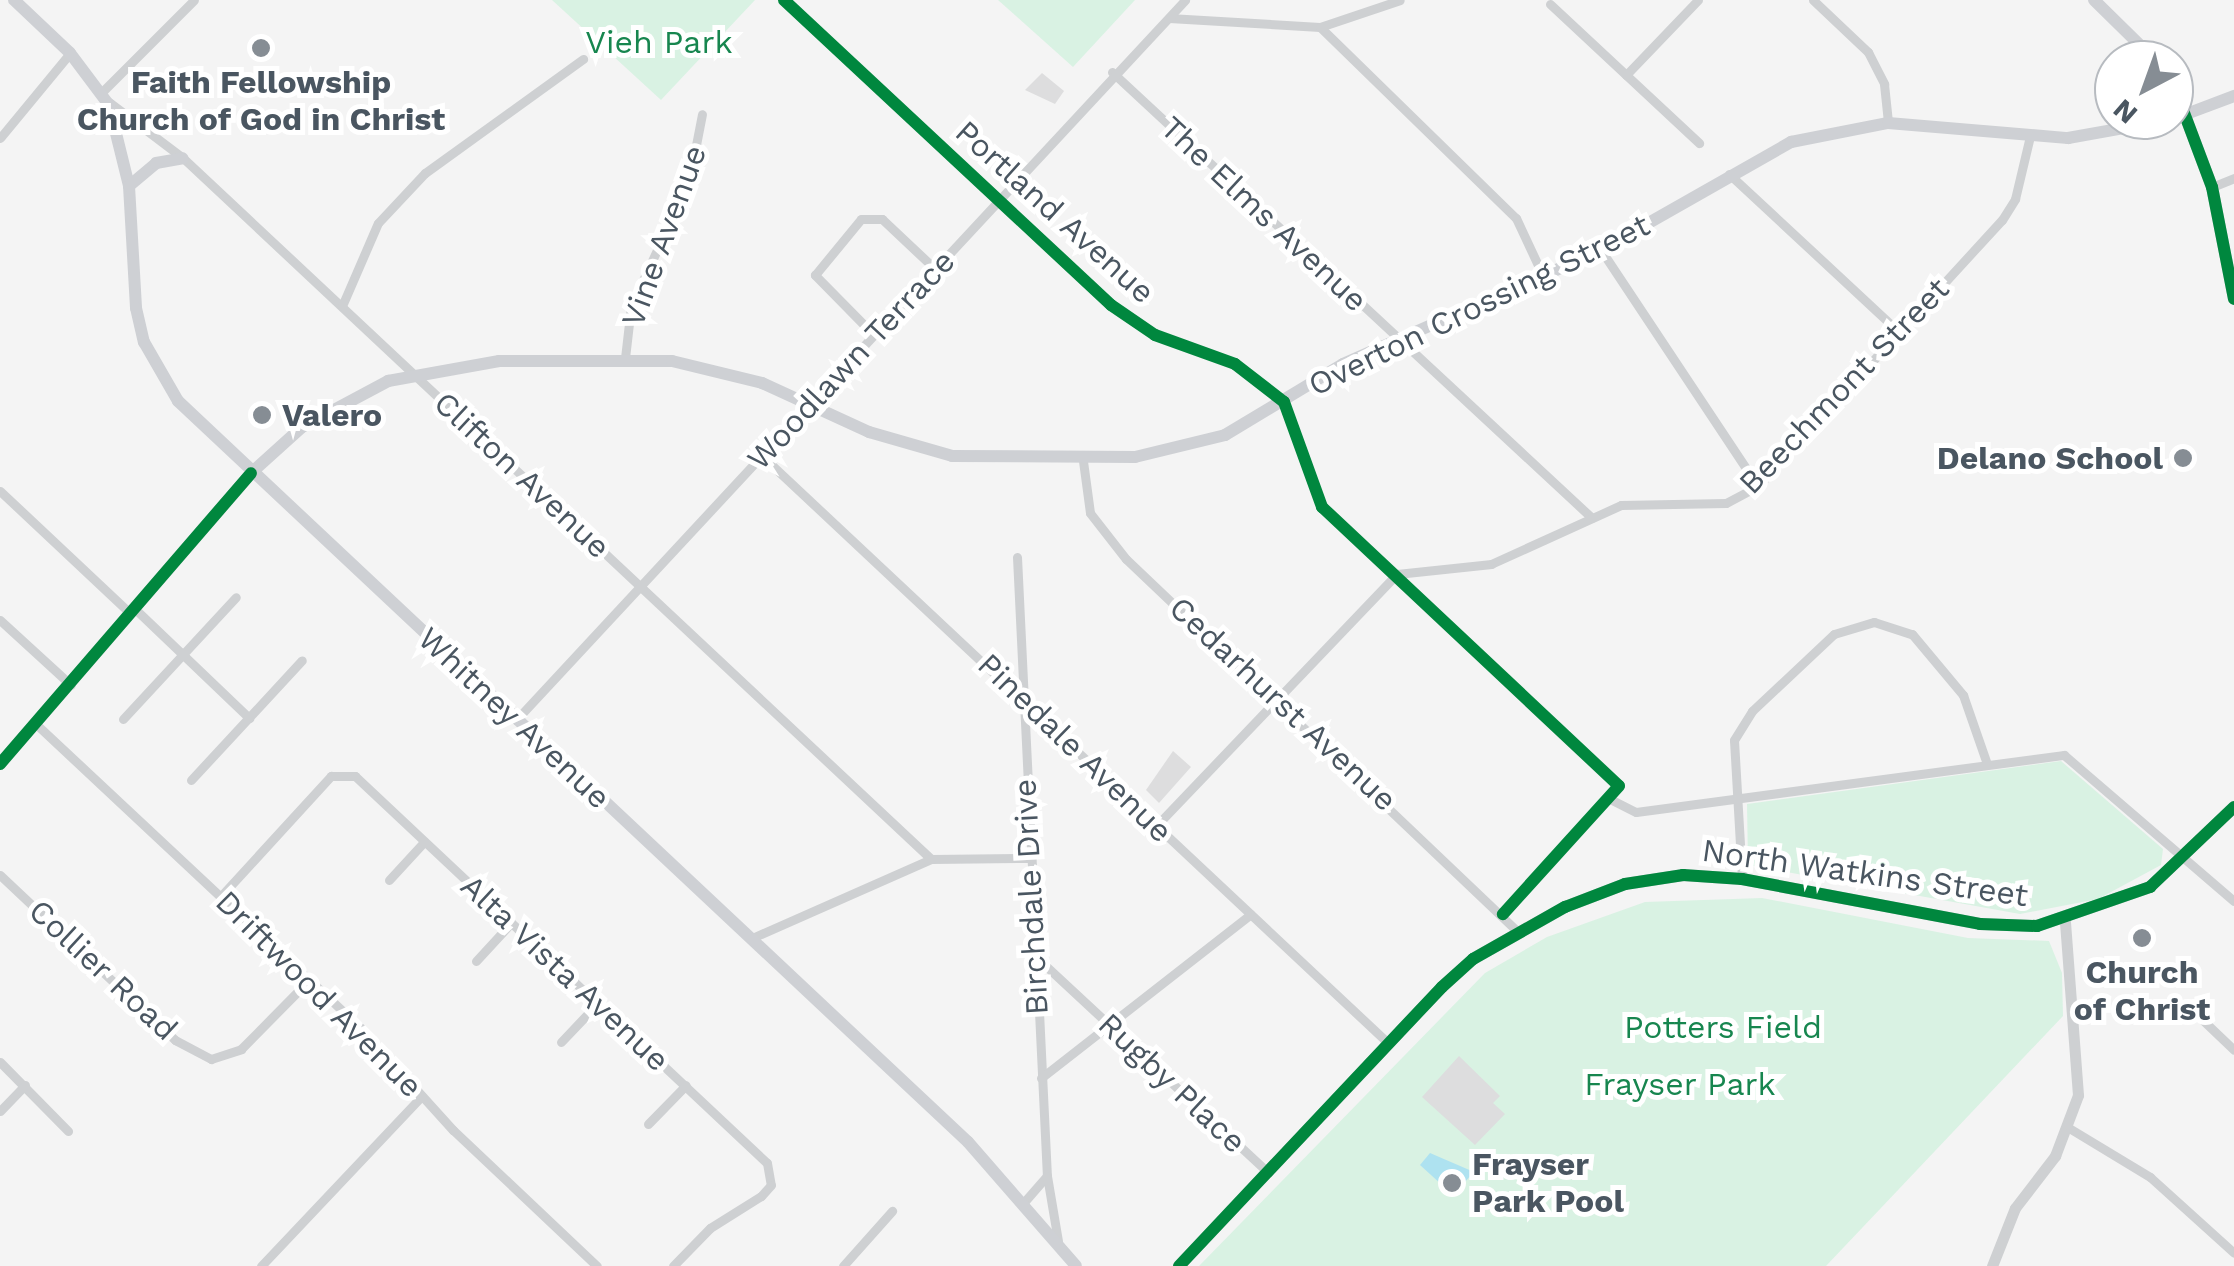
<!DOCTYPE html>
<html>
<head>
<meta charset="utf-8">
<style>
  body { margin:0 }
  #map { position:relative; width:2234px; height:1266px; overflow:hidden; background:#f4f4f4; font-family:"Work Sans",sans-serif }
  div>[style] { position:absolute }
  .green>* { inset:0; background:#d9f2e3 }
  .water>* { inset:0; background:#aee2f0 }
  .building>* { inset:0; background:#ddddde }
  .minor>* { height:9px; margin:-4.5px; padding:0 4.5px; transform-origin:4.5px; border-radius:4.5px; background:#ced0d2 }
  .tertiary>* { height:11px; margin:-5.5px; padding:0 5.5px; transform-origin:5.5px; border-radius:5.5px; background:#ced0d2 }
  .secondary>* { height:12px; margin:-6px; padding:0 6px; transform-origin:6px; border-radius:6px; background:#ced0d4 }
  .cycleway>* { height:12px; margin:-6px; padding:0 6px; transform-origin:6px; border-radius:6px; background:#00873e }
  .dots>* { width:28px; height:28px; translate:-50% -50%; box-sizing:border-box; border:5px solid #fff; border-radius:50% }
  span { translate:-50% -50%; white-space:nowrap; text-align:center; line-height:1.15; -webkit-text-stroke:10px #fff; paint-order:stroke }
  .park-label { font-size:32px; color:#17864f }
  .poi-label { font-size:32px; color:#4a5661; font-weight:700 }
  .left { translate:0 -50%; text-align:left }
  .right { translate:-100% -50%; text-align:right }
  .street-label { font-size:32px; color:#4a5661 }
  .north { position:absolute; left:2094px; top:40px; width:100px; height:100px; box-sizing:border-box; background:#fff; border:2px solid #b7bbc0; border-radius:50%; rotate:221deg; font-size:28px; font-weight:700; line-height:40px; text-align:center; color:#4a5661 }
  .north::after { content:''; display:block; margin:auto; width:35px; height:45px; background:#868d94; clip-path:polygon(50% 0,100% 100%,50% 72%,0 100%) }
</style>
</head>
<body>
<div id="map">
  <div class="green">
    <i style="clip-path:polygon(552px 0,755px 0,661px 100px)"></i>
    <i style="clip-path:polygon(998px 0,1135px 0,1073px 67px)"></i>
    <i style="clip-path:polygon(2061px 761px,2163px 849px,2161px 865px,2098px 899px,2020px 914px,1748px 865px,1747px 804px)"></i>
    <i style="clip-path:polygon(1762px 898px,1968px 938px,2049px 941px,2062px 973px,2063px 1016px,1826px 1266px,1199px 1266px,1485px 973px,1547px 937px,1645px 902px)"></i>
  </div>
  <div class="water">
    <i style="clip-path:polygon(1430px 1153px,1474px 1172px,1453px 1195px,1420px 1165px)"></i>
  </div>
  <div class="building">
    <i style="clip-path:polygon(1042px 73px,1064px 91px,1055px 104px,1025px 90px)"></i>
    <i style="clip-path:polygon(1173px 751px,1191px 767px,1159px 803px,1146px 790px)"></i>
    <i style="clip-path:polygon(1459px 1056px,1500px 1096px,1493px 1103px,1505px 1114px,1475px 1145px,1422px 1097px)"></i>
  </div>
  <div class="minor">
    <i style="left:784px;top:0;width:447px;rotate:43deg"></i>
    <i style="left:1111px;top:305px;width:53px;rotate:34.3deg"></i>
    <i style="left:1155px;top:335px;width:85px;rotate:19.9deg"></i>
    <i style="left:1235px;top:364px;width:62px;rotate:37.8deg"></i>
    <i style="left:1284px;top:402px;width:112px;rotate:70.1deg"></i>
    <i style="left:1322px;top:507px;width:407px;rotate:43.2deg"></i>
    <i style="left:1619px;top:786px;width:173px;rotate:132.2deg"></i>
    <i style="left:1813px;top:0;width:76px;rotate:43.4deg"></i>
    <i style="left:1868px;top:52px;width:36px;rotate:63deg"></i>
    <i style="left:1884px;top:84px;width:39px;rotate:84deg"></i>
    <i style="left:1550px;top:4px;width:204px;rotate:43deg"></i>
    <i style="left:1169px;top:18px;width:151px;rotate:3.4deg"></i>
    <i style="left:1320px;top:27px;width:84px;rotate:-18.6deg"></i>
    <i style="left:1320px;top:27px;width:274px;rotate:44.3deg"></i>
    <i style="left:1516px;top:218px;width:64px;rotate:65deg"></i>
    <i style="left:1112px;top:72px;width:655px;rotate:42.9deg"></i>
    <i style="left:1626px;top:75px;width:104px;rotate:-46.2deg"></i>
    <i style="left:102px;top:92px;width:130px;rotate:-45deg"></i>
    <i style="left:109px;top:102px;width:93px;rotate:37.1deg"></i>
    <i style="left:183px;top:158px;width:1025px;rotate:43.14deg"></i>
    <i style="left:0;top:138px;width:110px;rotate:-50.5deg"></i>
    <i style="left:1729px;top:174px;width:232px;rotate:42.9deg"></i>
    <i style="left:2212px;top:187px;width:24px;rotate:-22deg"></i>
    <i style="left:1601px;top:250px;width:283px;rotate:56.4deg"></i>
    <i style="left:342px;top:306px;width:90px;rotate:-66.6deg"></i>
    <i style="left:378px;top:223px;width:69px;rotate:-46.8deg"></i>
    <i style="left:425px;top:173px;width:195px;rotate:-35.8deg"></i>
    <i style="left:873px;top:334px;width:83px;rotate:-134.5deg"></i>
    <i style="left:815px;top:275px;width:72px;rotate:-50.6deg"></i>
    <i style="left:861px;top:219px;width:21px"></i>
    <i style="left:882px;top:219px;width:73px;rotate:43.3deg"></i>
    <i style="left:625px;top:358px;width:52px;rotate:-83.4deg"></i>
    <i style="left:631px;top:306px;width:138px;rotate:-65.1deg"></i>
    <i style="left:689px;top:181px;width:68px;rotate:-79deg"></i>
    <i style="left:761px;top:455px;width:860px;rotate:43.16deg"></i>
    <i style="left:1083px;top:461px;width:52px;rotate:82.3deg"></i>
    <i style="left:1090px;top:513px;width:58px;rotate:52deg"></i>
    <i style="left:1126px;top:559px;width:540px;rotate:43.57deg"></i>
    <i style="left:0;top:491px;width:177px;rotate:43.2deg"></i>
    <i style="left:1017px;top:557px;width:620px;rotate:87.23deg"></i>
    <i style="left:133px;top:607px;width:161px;rotate:43.7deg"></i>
    <i style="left:0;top:620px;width:96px;rotate:42.5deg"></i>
    <i style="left:123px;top:719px;width:166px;rotate:-47.2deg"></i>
    <i style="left:516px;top:720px;width:983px;rotate:-47.1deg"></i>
    <i style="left:37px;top:725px;width:439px;rotate:43.1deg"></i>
    <i style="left:358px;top:1025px;width:142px;rotate:47.9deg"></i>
    <i style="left:453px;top:1130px;width:198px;rotate:43.4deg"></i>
    <i style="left:191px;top:780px;width:163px;rotate:-47.2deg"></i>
    <i style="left:1608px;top:798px;width:31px;rotate:27deg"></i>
    <i style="left:1636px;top:812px;width:432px;rotate:-7.6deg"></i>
    <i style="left:2064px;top:755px;width:224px;rotate:40.7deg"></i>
    <i style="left:1156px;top:826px;width:349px;rotate:-46.3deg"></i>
    <i style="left:1397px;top:574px;width:95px;rotate:-6.1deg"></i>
    <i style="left:1491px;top:564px;width:143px;rotate:-24.4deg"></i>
    <i style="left:1621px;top:505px;width:105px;rotate:-1.1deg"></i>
    <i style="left:1726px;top:503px;width:36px;rotate:-28deg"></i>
    <i style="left:1758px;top:486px;width:361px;rotate:-47.5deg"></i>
    <i style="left:2002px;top:220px;width:25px;rotate:-58deg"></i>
    <i style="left:2015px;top:199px;width:65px;rotate:-76.6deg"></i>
    <i style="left:0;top:875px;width:241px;rotate:43.3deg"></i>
    <i style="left:175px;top:1040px;width:41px;rotate:27.8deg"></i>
    <i style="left:211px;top:1059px;width:32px;rotate:-18deg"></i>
    <i style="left:241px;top:1049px;width:98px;rotate:-45.4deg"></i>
    <i style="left:1742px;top:879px;width:139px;rotate:-93.3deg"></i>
    <i style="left:1734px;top:740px;width:34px;rotate:-58deg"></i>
    <i style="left:1752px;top:711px;width:112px;rotate:-43.2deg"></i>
    <i style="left:1834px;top:634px;width:42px;rotate:-16.7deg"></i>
    <i style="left:1874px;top:622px;width:40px;rotate:18deg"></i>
    <i style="left:1912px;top:634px;width:80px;rotate:50.1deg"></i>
    <i style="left:1963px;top:695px;width:70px;rotate:70.8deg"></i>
    <i style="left:389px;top:880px;width:52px;rotate:-47.4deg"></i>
    <i style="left:221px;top:896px;width:163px;rotate:-47.5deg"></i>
    <i style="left:331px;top:776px;width:24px"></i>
    <i style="left:355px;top:776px;width:565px;rotate:43.21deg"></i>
    <i style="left:767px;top:1163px;width:22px;rotate:80deg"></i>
    <i style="left:771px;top:1185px;width:15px;rotate:132deg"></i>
    <i style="left:761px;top:1196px;width:60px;rotate:147.9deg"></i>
    <i style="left:710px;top:1228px;width:53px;rotate:134.2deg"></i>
    <i style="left:752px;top:938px;width:196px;rotate:-23.8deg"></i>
    <i style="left:931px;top:859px;width:96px;rotate:-0.6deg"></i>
    <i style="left:1033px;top:954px;width:321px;rotate:42.9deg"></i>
    <i style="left:476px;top:961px;width:52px;rotate:-47.4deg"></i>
    <i style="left:2189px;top:1007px;width:62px;rotate:43.7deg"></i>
    <i style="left:561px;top:1042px;width:54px;rotate:-46.5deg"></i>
    <i style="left:0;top:1062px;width:97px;rotate:45.4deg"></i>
    <i style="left:1041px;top:1078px;width:266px;rotate:-38deg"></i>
    <i style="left:0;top:1111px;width:36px;rotate:-46deg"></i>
    <i style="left:648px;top:1124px;width:54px;rotate:-45.7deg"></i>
    <i style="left:2069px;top:1128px;width:95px;rotate:31.2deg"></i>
    <i style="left:2150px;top:1177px;width:113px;rotate:42.1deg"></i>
    <i style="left:1025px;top:1201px;width:33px;rotate:-49deg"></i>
    <i style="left:1047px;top:1176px;width:66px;rotate:80.4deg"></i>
    <i style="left:261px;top:1266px;width:234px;rotate:-46.6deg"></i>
    <i style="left:843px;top:1266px;width:74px;rotate:-48.3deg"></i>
  </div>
  <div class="tertiary">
    <i style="left:1992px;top:1266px;width:62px;rotate:-68.4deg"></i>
    <i style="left:2015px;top:1208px;width:66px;rotate:-52.4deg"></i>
    <i style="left:2055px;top:1156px;width:65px;rotate:-69.3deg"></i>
    <i style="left:2078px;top:1095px;width:174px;rotate:-94.3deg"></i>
  </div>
  <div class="secondary">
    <i style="left:14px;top:0;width:77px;rotate:43.4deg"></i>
    <i style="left:70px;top:53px;width:65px;rotate:53.1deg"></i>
    <i style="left:109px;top:105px;width:83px;rotate:76.1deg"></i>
    <i style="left:129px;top:186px;width:122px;rotate:86.7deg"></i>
    <i style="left:136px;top:308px;width:35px;rotate:77deg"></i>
    <i style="left:144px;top:342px;width:68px;rotate:60deg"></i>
    <i style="left:178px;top:401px;width:1083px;rotate:43.17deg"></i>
    <i style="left:968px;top:1142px;width:164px;rotate:48.9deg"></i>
    <i style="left:2094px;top:0;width:86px;rotate:44.5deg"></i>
    <i style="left:2174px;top:86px;width:108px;rotate:69.4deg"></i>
    <i style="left:2212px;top:187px;width:114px;rotate:78.9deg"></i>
    <i style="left:2181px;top:116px;width:57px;rotate:-20.7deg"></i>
    <i style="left:129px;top:186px;width:35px;rotate:-40deg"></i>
    <i style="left:156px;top:163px;width:27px;rotate:-10deg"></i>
    <i style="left:0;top:764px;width:384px;rotate:-49.2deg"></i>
    <i style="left:251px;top:473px;width:69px;rotate:-42deg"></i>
    <i style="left:302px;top:427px;width:98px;rotate:-28.1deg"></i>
    <i style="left:388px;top:381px;width:113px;rotate:-10.2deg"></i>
    <i style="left:499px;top:361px;width:173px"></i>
    <i style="left:672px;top:361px;width:93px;rotate:13.7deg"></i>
    <i style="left:762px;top:383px;width:118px;rotate:24.6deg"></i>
    <i style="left:869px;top:432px;width:86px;rotate:16.1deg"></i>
    <i style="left:952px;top:456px;width:183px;rotate:0.3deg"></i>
    <i style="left:1135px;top:457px;width:93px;rotate:-13.7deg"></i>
    <i style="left:1225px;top:435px;width:138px;rotate:-31deg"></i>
    <i style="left:1343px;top:364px;width:282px;rotate:-23.8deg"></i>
    <i style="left:1601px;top:250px;width:219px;rotate:-29.6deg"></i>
    <i style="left:1791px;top:142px;width:99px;rotate:-11.1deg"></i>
    <i style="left:1888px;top:123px;width:181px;rotate:4.8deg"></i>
    <i style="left:2068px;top:138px;width:103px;rotate:-10.1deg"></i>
    <i style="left:1179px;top:1266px;width:383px;rotate:-46.7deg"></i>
    <i style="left:1442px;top:987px;width:42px;rotate:-42.1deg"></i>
    <i style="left:1473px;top:959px;width:106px;rotate:-29.5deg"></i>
    <i style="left:1565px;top:907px;width:64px;rotate:-21deg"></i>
    <i style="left:1625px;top:884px;width:59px;rotate:-8.8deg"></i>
    <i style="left:1683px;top:875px;width:59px;rotate:3.9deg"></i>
    <i style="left:1742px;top:879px;width:242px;rotate:10.7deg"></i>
    <i style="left:1980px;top:924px;width:57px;rotate:2deg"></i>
    <i style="left:2037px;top:926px;width:120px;rotate:-19deg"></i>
    <i style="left:2150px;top:887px;width:116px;rotate:-43.6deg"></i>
  </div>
  <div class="cycleway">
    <i style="left:784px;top:0;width:447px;rotate:43deg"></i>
    <i style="left:1111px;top:305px;width:53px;rotate:34.3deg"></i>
    <i style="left:1155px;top:335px;width:85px;rotate:19.9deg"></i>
    <i style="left:1235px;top:364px;width:62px;rotate:37.8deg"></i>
    <i style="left:1284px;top:402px;width:112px;rotate:70.1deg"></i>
    <i style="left:1322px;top:507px;width:407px;rotate:43.2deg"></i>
    <i style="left:1619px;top:786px;width:173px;rotate:132.2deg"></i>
    <i style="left:2174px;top:86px;width:108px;rotate:69.4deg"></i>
    <i style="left:2212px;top:187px;width:114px;rotate:78.9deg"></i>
    <i style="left:0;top:764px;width:384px;rotate:-49.2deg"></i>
    <i style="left:1179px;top:1266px;width:383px;rotate:-46.7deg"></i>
    <i style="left:1442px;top:987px;width:42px;rotate:-42.1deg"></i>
    <i style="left:1473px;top:959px;width:106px;rotate:-29.5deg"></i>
    <i style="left:1565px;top:907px;width:64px;rotate:-21deg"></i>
    <i style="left:1625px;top:884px;width:59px;rotate:-8.8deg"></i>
    <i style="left:1683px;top:875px;width:59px;rotate:3.9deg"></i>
    <i style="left:1742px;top:879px;width:242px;rotate:10.7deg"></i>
    <i style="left:1980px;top:924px;width:57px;rotate:2deg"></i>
    <i style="left:2037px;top:926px;width:120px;rotate:-19deg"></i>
    <i style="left:2150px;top:887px;width:116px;rotate:-43.6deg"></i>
  </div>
  <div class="dots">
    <i style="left:261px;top:48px;background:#868d94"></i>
    <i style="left:262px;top:415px;background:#868d94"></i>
    <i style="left:2183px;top:458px;background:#868d94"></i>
    <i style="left:2142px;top:938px;background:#868d94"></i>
    <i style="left:1452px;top:1183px;background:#868d94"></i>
  </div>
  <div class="park-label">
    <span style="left:659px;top:42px">Vieh Park</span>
    <span style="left:1723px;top:1027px">Potters Field</span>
    <span style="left:1680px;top:1084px">Frayser Park</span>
  </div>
  <div class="poi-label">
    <span style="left:261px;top:101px">Faith Fellowship<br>Church of God in Christ</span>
    <span class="left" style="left:282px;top:415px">Valero</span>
    <span class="right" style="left:2163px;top:458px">Delano School</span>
    <span style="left:2142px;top:991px">Church<br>of Christ</span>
    <span class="left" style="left:1472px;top:1183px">Frayser<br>Park Pool</span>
  </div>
  <div class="street-label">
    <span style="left:1055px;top:212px;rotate:42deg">Portland Avenue</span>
    <span style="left:1264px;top:214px;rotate:43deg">The Elms Avenue</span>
    <span style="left:664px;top:236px;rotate:-70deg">Vine Avenue</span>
    <span style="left:1479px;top:305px;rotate:-26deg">Overton Crossing Street</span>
    <span style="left:851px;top:360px;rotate:-47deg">Woodlawn Terrace</span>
    <span style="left:1844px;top:386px;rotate:-46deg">Beechmont Street</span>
    <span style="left:522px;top:475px;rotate:43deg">Clifton Avenue</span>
    <span style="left:1283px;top:704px;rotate:43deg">Cedarhurst Avenue</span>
    <span style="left:514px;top:718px;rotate:43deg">Whitney Avenue</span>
    <span style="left:1075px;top:748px;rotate:44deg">Pinedale Avenue</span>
    <span style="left:1865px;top:873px;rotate:8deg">North Watkins Street</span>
    <span style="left:1031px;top:897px;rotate:-93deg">Birchdale Drive</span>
    <span style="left:103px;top:970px;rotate:43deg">Collier Road</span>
    <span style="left:565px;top:973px;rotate:43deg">Alta Vista Avenue</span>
    <span style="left:319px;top:994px;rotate:45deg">Driftwood Avenue</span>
    <span style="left:1172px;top:1083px;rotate:43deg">Rugby Place</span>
  </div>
  <div class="north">N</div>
</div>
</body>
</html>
